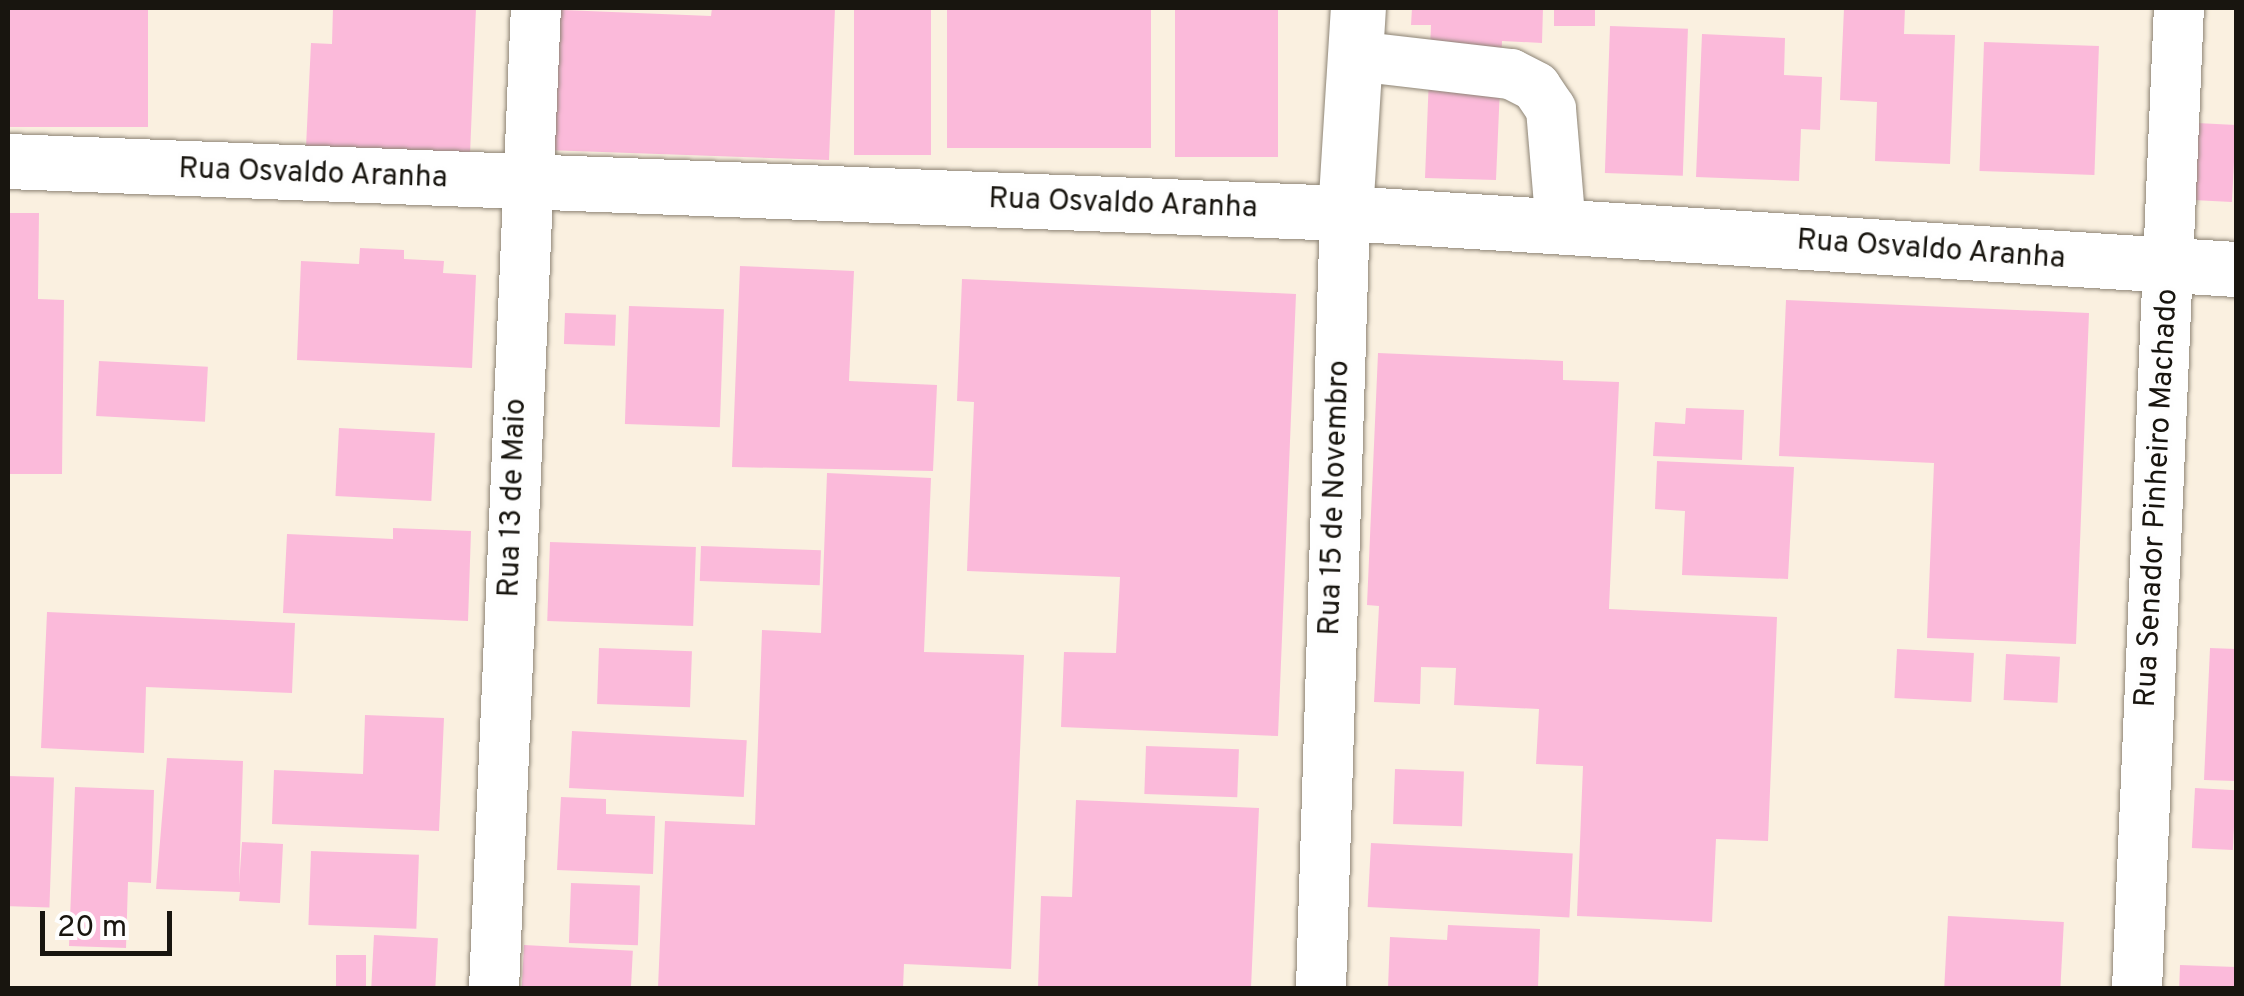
<!DOCTYPE html>
<html>
<head>
<meta charset="utf-8">
<style>
  body { margin:0 }
  #map { position:relative; width:2244px; height:996px; overflow:hidden; background:#faf0e0; font-family:Overpass,sans-serif }
  div>[style] { position:absolute }
  .building>* { inset:0; background:#fbbada; transform-origin:0 0 }
  .roads { filter:drop-shadow(0 0 2px #8d8475) drop-shadow(0 0 2px #8d8475) }
  .minor>* { height:50px; margin:-25px; padding:0 25px; transform-origin:25px; border-radius:25px; background:#fff }
  .major>* { height:55px; margin:-27.5px; padding:0 27.5px; transform-origin:27.5px; border-radius:27.5px; background:#fff }
  span { translate:-50% -50%; white-space:nowrap; text-align:center; line-height:1.15; -webkit-text-stroke:8px #fefefe; paint-order:stroke }
  .street-label { font-size:30px; color:#18150f }
  .frame { position:absolute; inset:0; border:10px solid #18150f; pointer-events:none }
  .scale { position:absolute; left:40px; top:911px; width:132px; height:45px; box-sizing:border-box; border:5px solid #18150f; border-top:0; padding-left:12px; font-size:30px; line-height:35px; white-space:nowrap; color:#18150f; -webkit-text-stroke:8px #fefefe; paint-order:stroke }
</style>
</head>
<body>
<div id="map">
  <div class="building">
    <i style="left:8px;top:8px;width:140px;height:119px"></i>
    <i style="clip-path:polygon(333px 8px,476px 8px,470px 155px,306px 147px,311px 43px,332px 44px)"></i>
    <i style="clip-path:polygon(712px 8px,835px 8px,829px 160px,546px 150px,538px 9px,711px 16px)"></i>
    <i style="left:854px;top:8px;width:77px;height:147px"></i>
    <i style="left:947px;top:8px;width:204px;height:140px"></i>
    <i style="left:1175px;top:8px;width:103px;height:149px"></i>
    <i style="clip-path:polygon(1412px 8px,1543px 8px,1542px 43px,1502px 41px,1496px 180px,1425px 178px,1431px 25px,1411px 25px)"></i>
    <i style="left:1554px;top:8px;width:41px;height:18px"></i>
    <i style="clip-path:polygon(1844px 8px,1905px 8px,1904px 34px,1955px 35px,1950px 164px,1875px 161px,1877px 102px,1840px 100px)"></i>
    <i style="left:1610px;top:26px;width:78px;height:147px;rotate:2deg"></i>
    <i style="clip-path:polygon(1702px 34px,1785px 38px,1784px 75px,1822px 77px,1820px 130px,1801px 129px,1799px 181px,1696px 177px)"></i>
    <i style="left:1984px;top:42px;width:115px;height:129px;rotate:2deg"></i>
    <i style="left:2197px;top:123px;width:39px;height:77px;rotate:3deg"></i>
    <i style="clip-path:polygon(8px 213px,39px 213px,38px 299px,64px 300px,62px 474px,8px 474px)"></i>
    <i style="clip-path:polygon(360px 248px,404px 250px,404px 259px,444px 261px,443px 273px,476px 275px,472px 368px,297px 360px,301px 261px,359px 264px)"></i>
    <i style="clip-path:polygon(740px 266px,854px 271px,849px 381px,937px 385px,933px 471px,732px 467px)"></i>
    <i style="clip-path:polygon(962px 279px,1296px 294px,1278px 736px,1061px 727px,1064px 652px,1116px 653px,1120px 577px,967px 571px,974px 402px,957px 401px)"></i>
    <i style="clip-path:polygon(1786px 300px,2089px 313px,2076px 644px,1927px 638px,1934px 463px,1779px 456px)"></i>
    <i style="left:629px;top:306px;width:95px;height:118px;rotate:2deg"></i>
    <i style="left:565px;top:313px;width:51px;height:31px;rotate:2deg"></i>
    <i style="clip-path:polygon(1378px 353px,1563px 361px,1563px 380px,1619px 382px,1609px 609px,1777px 617px,1768px 841px,1716px 839px,1712px 922px,1577px 916px,1583px 766px,1536px 764px,1539px 709px,1454px 705px,1456px 668px,1421px 667px,1420px 704px,1374px 702px,1379px 606px,1367px 605px)"></i>
    <i style="left:99px;top:361px;width:109px;height:55px;rotate:3deg"></i>
    <i style="clip-path:polygon(1686px 408px,1744px 410px,1742px 460px,1653px 456px,1655px 422px,1685px 424px)"></i>
    <i style="left:339px;top:428px;width:96px;height:68px;rotate:3deg"></i>
    <i style="clip-path:polygon(1657px 461px,1794px 467px,1788px 579px,1682px 575px,1685px 511px,1655px 509px)"></i>
    <i style="clip-path:polygon(827px 473px,931px 478px,924px 652px,1024px 655px,1011px 969px,904px 964px,903px 988px,658px 988px,665px 821px,755px 825px,762px 630px,821px 633px)"></i>
    <i style="clip-path:polygon(393px 528px,471px 531px,468px 621px,283px 613px,287px 534px,393px 539px)"></i>
    <i style="left:550px;top:542px;width:146px;height:79px;rotate:2deg"></i>
    <i style="left:701px;top:546px;width:120px;height:35px;rotate:2deg"></i>
    <i style="clip-path:polygon(47px 612px,295px 623px,292px 693px,146px 687px,144px 753px,41px 748px)"></i>
    <i style="left:599px;top:648px;width:93px;height:56px;rotate:2deg"></i>
    <i style="clip-path:polygon(2210px 648px,2236px 649px,2236px 781px,2204px 780px)"></i>
    <i style="left:1897px;top:649px;width:77px;height:49px;rotate:3deg"></i>
    <i style="left:2006px;top:654px;width:54px;height:46px;rotate:3deg"></i>
    <i style="clip-path:polygon(365px 715px,444px 718px,439px 831px,272px 824px,274px 770px,363px 774px)"></i>
    <i style="left:572px;top:731px;width:175px;height:57px;rotate:3deg"></i>
    <i style="left:1146px;top:746px;width:93px;height:48px;rotate:2deg"></i>
    <i style="clip-path:polygon(167px 758px,243px 761px,239px 885px,242px 842px,283px 844px,280px 903px,239px 901px,240px 892px,156px 889px)"></i>
    <i style="left:1395px;top:769px;width:69px;height:55px;rotate:2deg"></i>
    <i style="left:8px;top:776px;width:46px;height:130px;rotate:2deg"></i>
    <i style="clip-path:polygon(75px 787px,154px 790px,151px 883px,128px 882px,126px 948px,69px 946px)"></i>
    <i style="left:2195px;top:788px;width:41px;height:60px;rotate:3deg"></i>
    <i style="clip-path:polygon(561px 797px,606px 799px,606px 814px,655px 816px,653px 874px,557px 870px)"></i>
    <i style="clip-path:polygon(1076px 800px,1259px 808px,1251px 988px,1038px 988px,1041px 896px,1072px 897px)"></i>
    <i style="left:1371px;top:843px;width:202px;height:64px;rotate:3deg"></i>
    <i style="left:311px;top:851px;width:108px;height:74px;rotate:2deg"></i>
    <i style="left:571px;top:883px;width:69px;height:60px;rotate:2deg"></i>
    <i style="left:1948px;top:916px;width:116px;height:72px;rotate:3deg"></i>
    <i style="clip-path:polygon(1448px 925px,1540px 929px,1538px 988px,1388px 988px,1390px 937px,1447px 940px)"></i>
    <i style="left:374px;top:935px;width:64px;height:53px;rotate:3deg"></i>
    <i style="left:524px;top:945px;width:109px;height:43px;rotate:3deg"></i>
    <i style="left:336px;top:955px;width:30px;height:33px"></i>
    <i style="left:2180px;top:965px;width:56px;height:23px;rotate:2deg"></i>
  </div>
  <div class="roads">
    <div class="minor">
      <i style="left:1355px;top:56px;width:157px;rotate:6.6deg"></i>
      <i style="left:1511px;top:74px;width:28px;rotate:27deg"></i>
      <i style="left:1536px;top:87px;width:27px;rotate:56deg"></i>
      <i style="left:1551px;top:109px;width:118px;rotate:85.2deg"></i>
      <i style="left:494px;top:988px;width:981px;rotate:-87.55deg"></i>
      <i style="left:1321px;top:988px;width:775px;rotate:-88.23deg"></i>
      <i style="left:2137px;top:988px;width:981px;rotate:-87.55deg"></i>
    </div>
    <div class="major">
      <i style="left:8px;top:161px;width:1338px;rotate:2.23deg"></i>
      <i style="left:1345px;top:213px;width:893px;rotate:3.6deg"></i>
      <i style="left:1345px;top:213px;width:205px;rotate:-86.4deg"></i>
    </div>
  </div>
  <div class="street-label">
    <span style="left:313px;top:175px;rotate:2deg">Rua Osvaldo Aranha</span>
    <span style="left:1123px;top:205px;rotate:2deg">Rua Osvaldo Aranha</span>
    <span style="left:1931px;top:251px;rotate:4deg">Rua Osvaldo Aranha</span>
    <span style="left:514px;top:498px;rotate:-88deg">Rua 13 de Maio</span>
    <span style="left:1336px;top:498px;rotate:-88deg">Rua 15 de Novembro</span>
    <span style="left:2158px;top:498px;rotate:-87deg">Rua Senador Pinheiro Machado</span>
  </div>
  <div class="frame"></div>
  <div class="scale">20 m</div>
</div>
</body>
</html>
